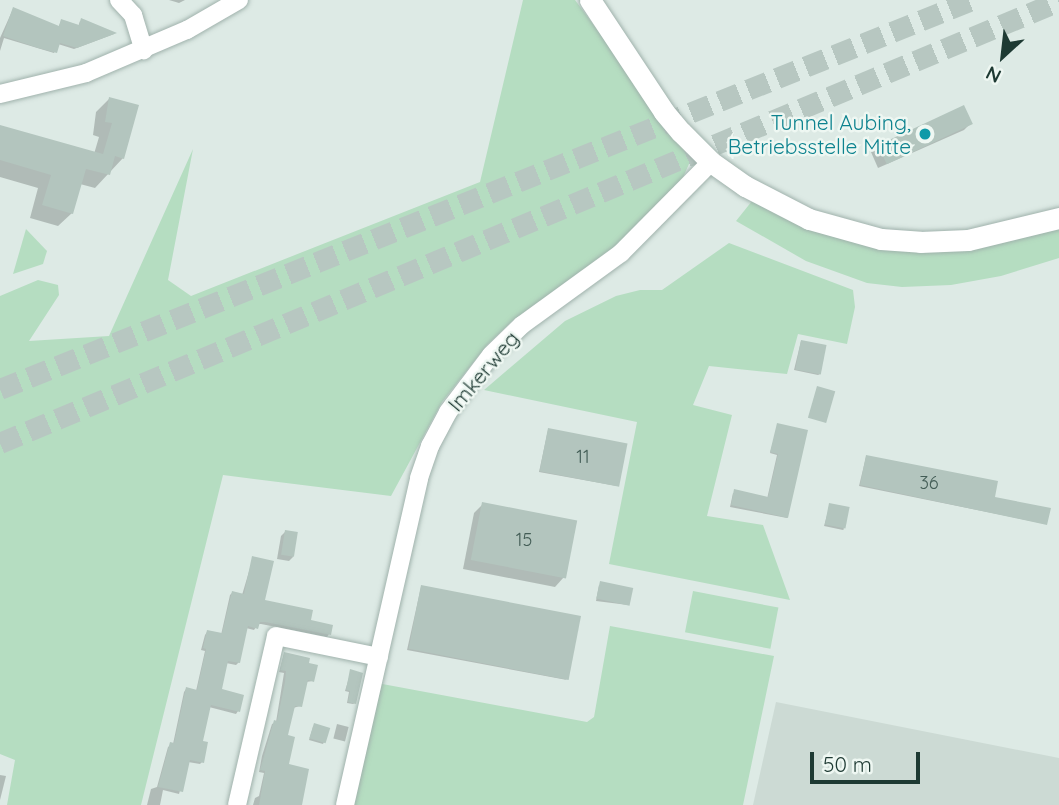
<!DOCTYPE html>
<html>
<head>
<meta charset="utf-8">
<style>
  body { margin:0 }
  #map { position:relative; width:1059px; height:805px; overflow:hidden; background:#ddeae5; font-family:Quicksand,sans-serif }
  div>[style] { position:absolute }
  .built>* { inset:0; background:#ccdad4 }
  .green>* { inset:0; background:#b5ddc1; transform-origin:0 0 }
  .shadow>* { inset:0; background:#0003; transform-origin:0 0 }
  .building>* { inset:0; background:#b3c5be; transform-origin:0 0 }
  .highway-tunnel>* { height:21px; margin-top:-10.5px; transform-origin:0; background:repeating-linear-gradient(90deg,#b7c7c1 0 21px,transparent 0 31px) }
  .roads { filter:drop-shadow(0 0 2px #a0b2ac) drop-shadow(0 0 2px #a0b2ac) }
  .street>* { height:18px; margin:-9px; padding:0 9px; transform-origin:9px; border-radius:9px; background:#fff }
  .secondary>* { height:21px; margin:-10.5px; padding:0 10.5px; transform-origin:10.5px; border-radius:10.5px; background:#fff }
  .dots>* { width:19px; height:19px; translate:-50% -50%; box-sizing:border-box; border:4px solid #eef7f2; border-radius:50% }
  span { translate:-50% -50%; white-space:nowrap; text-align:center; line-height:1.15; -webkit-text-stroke:5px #eef7f2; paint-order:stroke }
  .number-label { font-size:18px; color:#435d56 }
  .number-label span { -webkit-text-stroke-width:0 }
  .culture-label { font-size:21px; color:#0d838f }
  .right { translate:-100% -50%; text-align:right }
  .street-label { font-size:21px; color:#1e3a33 }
  .north { position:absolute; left:968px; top:21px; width:70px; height:70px; -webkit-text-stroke:5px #eef7f2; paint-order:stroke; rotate:207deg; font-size:19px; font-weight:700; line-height:28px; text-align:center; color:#1e3a33 }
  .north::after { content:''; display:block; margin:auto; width:24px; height:32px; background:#1e3a33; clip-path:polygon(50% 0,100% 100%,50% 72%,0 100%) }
  .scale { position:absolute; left:810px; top:752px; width:110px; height:32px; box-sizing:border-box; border:4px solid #1e3a33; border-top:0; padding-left:9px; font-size:21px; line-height:24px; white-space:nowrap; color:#1e3a33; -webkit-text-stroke:5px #eef7f2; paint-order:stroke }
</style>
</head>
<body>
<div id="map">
  <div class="built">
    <i style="clip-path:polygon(776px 702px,1059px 758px,1059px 805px,753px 805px)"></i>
  </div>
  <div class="green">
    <i style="clip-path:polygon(523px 0,575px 0,692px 157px,681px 182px,628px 241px,512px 321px,487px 345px,442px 402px,391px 496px,223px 475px,141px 805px,7px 805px,15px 760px,0 754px,0 296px,38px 280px,58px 285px,59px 295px,29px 341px,109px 336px,193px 149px,168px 280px,191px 296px,480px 182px)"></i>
    <i style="clip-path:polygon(752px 201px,803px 227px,861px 244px,974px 248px,1059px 227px,1059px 258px,1001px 276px,951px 285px,902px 287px,867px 283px,806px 261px,736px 221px)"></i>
    <i style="clip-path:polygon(26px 229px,47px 251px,43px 264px,13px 274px)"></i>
    <i style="clip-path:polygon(729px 243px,853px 290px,855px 307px,847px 344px,798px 334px,787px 374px,709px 366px,693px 405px,732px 415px,707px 516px,763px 525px,790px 600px,609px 564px,637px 422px,484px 390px,565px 321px,616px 296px,640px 290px,662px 290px)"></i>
    <i style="left:693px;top:591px;width:87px;height:42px;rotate:11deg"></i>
    <i style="clip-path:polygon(610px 626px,774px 656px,743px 805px,349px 805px,377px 683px,587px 722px,594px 717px)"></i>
  </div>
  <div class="shadow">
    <i style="clip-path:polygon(169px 0,185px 0,179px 3px)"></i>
    <i style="clip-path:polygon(13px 9px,58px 28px,61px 21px,78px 27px,80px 21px,114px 34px,74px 49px,58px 44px,54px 53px,4px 38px,0 51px,0 38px)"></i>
    <i style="clip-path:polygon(109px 99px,123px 158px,95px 188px,80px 184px,72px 213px,58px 226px,30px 218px,38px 188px,0 177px,0 129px,94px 154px,99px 137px,93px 135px,96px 112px)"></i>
    <i style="clip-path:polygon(970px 124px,964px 130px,878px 168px,871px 152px,878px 145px)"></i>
    <i style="clip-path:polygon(801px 341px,820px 374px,818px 375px,794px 370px)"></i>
    <i style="clip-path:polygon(778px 425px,787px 518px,730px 507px,733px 493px,767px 499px,777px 455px,770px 453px)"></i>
    <i style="clip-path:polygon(548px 430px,617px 486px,539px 472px)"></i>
    <i style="clip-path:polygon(866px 457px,993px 498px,1046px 524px,859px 486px)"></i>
    <i style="clip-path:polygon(483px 504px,564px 577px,555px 587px,463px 569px,474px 513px)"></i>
    <i style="clip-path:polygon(830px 505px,844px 529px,843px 530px,824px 526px)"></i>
    <i style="clip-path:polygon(285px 532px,293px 557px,289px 561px,277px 559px,281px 536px)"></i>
    <i style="clip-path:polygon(253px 558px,263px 601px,309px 621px,329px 634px,327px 637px,261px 624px,258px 624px,254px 630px,246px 628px,239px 662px,236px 665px,226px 663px,220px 690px,238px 711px,236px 714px,209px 707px,201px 742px,202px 762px,200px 764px,188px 762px,179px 794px,163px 790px,160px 805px,147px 805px,151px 789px,157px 787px,168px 747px,173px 744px,184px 692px,186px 689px,196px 691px,205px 651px,201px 650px,205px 635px,207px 632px,221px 635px,230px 595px,232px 593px,242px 595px)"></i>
    <i style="clip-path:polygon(599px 585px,628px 605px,596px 601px)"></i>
    <i style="clip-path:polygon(421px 587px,567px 680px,407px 650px)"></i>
    <i style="clip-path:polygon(284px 654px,313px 681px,306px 682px,300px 706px,293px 708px,285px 736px,286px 766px,300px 805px,253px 805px,255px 798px,259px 796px,264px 773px,259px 772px,262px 756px,272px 724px,276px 722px,284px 673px,279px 672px)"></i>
    <i style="clip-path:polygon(351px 671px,355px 703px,353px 704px,347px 703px,349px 692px,345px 691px)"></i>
    <i style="left:337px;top:724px;width:12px;height:15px;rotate:14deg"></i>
    <i style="clip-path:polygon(313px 727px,324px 742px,323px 744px,309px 740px)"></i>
    <i style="clip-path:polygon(0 775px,6px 776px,0 800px)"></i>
  </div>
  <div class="building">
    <i style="clip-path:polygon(13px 7px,59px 26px,61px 19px,79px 25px,81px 18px,117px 33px,77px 48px,60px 43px,57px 53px,38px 48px,3px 36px)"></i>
    <i style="clip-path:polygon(109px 97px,139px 105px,124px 159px,115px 156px,110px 175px,86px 169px,73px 214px,42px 205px,51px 175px,0 160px,0 125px,103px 154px,112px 123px,105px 122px)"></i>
    <i style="left:964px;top:105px;width:21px;height:95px;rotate:65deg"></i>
    <i style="left:801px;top:340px;width:26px;height:30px;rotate:11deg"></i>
    <i style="left:817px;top:386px;width:19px;height:33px;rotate:16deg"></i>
    <i style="clip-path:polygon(777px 423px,808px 430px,788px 518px,731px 505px,734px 489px,768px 497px,778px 454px,770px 452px)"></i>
    <i style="left:548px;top:428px;width:81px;height:44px;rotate:11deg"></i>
    <i style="clip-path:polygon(866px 455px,998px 481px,995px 497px,1051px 508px,1047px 525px,860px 485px)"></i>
    <i style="left:482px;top:502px;width:97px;height:59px;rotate:11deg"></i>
    <i style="left:829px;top:503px;width:21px;height:22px;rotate:11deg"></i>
    <i style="left:285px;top:530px;width:13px;height:25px;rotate:9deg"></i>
    <i style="clip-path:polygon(252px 556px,274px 561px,265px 600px,313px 610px,311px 620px,333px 625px,331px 635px,265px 622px,260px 622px,258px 629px,248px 626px,240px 663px,228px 661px,222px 689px,244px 695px,240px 712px,211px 705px,203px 741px,208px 742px,204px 763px,190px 760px,183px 792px,158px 787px,170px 742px,174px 743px,186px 687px,197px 690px,206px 649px,203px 648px,207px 630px,222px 633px,232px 591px,244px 594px)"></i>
    <i style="left:600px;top:581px;width:34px;height:18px;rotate:12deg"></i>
    <i style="left:421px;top:585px;width:163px;height:65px;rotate:11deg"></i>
    <i style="clip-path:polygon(284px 652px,310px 658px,309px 663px,318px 665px,314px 682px,308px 680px,302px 707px,295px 706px,288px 735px,295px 737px,289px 764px,309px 769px,302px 805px,259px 805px,265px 771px,260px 770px,274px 720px,277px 721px,285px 682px,286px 671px,280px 670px)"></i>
    <i style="clip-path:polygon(350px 669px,363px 673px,356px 704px,348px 702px,350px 691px,346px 690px)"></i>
    <i style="left:314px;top:723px;width:17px;height:16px;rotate:17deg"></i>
  </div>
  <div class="highway-tunnel">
    <i style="left:0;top:389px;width:1047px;rotate:-21.81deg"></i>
    <i style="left:0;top:443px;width:1148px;rotate:-22.65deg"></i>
  </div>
  <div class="roads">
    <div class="street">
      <i style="left:119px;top:0;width:21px;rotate:47deg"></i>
      <i style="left:133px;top:15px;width:37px;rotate:73deg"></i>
      <i style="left:0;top:94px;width:89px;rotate:-13.7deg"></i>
      <i style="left:86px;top:73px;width:110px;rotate:-23.1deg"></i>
      <i style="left:187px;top:30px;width:60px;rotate:-30deg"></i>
      <i style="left:237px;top:805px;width:173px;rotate:-77deg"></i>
      <i style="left:276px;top:636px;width:105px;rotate:11.5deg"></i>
      <i style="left:345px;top:805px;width:335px;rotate:-77.2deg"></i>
      <i style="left:419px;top:478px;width:34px;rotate:-71deg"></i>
      <i style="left:430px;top:446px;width:38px;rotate:-62deg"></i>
      <i style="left:448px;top:412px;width:71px;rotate:-53deg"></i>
      <i style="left:491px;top:355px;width:43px;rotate:-44.1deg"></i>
      <i style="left:522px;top:325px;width:122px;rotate:-36deg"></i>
      <i style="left:621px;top:253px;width:128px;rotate:-45.3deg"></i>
    </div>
    <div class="secondary">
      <i style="left:590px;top:0;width:134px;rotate:56.5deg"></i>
      <i style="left:664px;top:112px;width:26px;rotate:50deg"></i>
      <i style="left:681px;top:132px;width:42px;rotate:45deg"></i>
      <i style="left:711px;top:162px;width:42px;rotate:35.2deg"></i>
      <i style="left:745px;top:186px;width:72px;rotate:27.3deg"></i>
      <i style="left:809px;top:219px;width:75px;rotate:15.5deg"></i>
      <i style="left:881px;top:239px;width:39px;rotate:4deg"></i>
      <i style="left:920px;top:242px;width:48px;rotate:-2.4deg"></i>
      <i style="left:968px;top:240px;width:94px;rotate:-13.6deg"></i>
    </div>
  </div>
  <div class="dots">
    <i style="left:925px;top:134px;background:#0f9aa8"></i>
  </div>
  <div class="number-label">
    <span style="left:583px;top:457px">11</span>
    <span style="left:929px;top:483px">36</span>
    <span style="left:524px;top:540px">15</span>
  </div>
  <div class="culture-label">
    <span class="right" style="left:911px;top:134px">Tunnel Aubing,<br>Betriebsstelle Mitte</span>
  </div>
  <div class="street-label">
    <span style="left:483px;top:371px;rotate:-50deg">Imkerweg</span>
  </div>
  <div class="north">N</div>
  <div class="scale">50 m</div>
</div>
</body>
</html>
